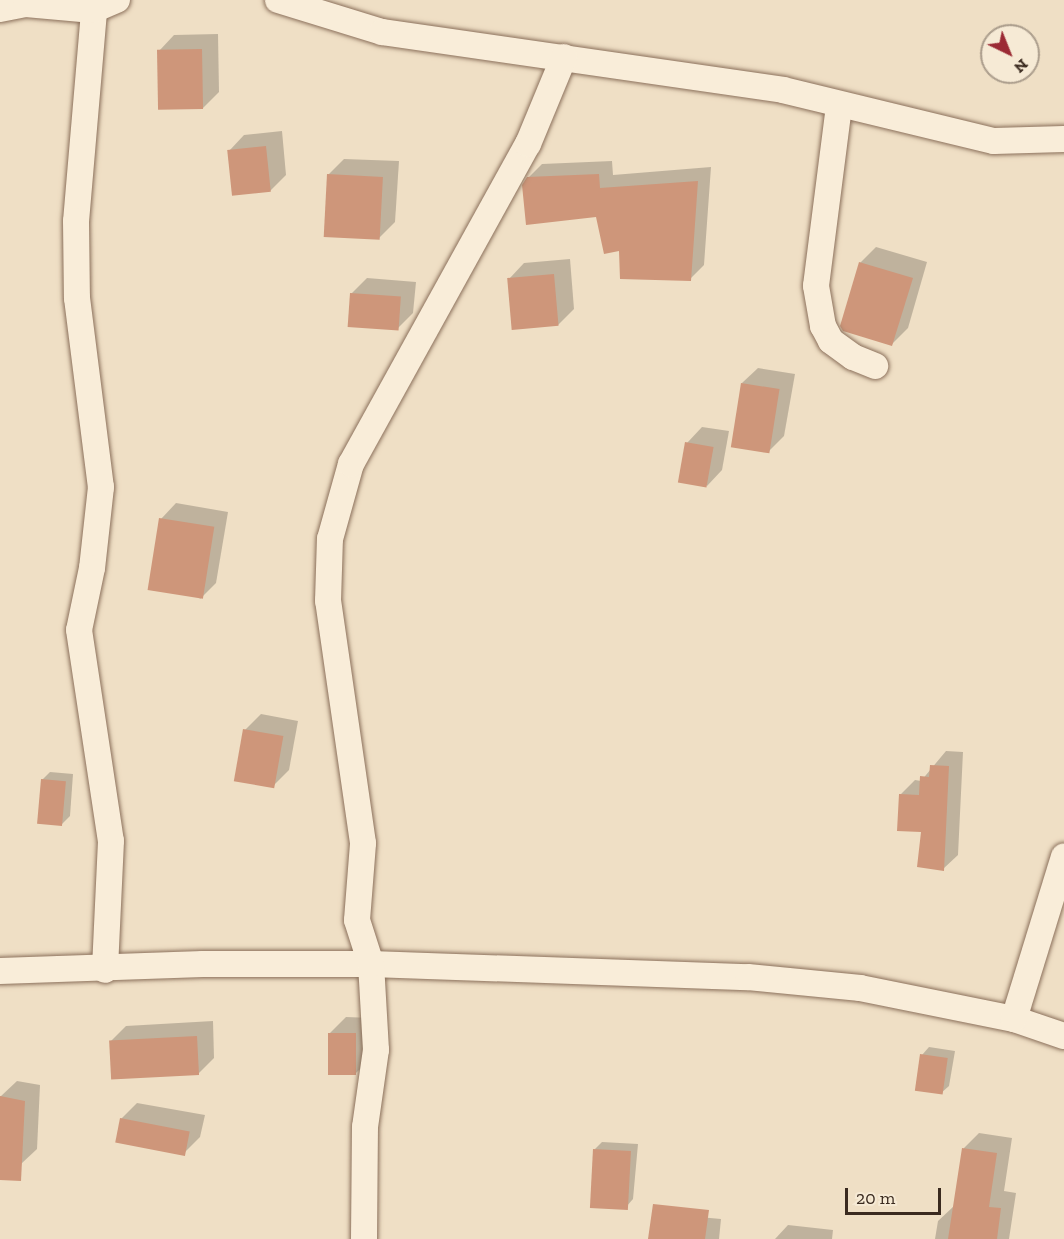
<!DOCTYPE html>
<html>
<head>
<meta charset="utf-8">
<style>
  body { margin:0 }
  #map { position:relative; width:1064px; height:1239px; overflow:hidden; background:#efdfc5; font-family:"Zilla Slab",serif }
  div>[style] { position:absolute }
  .shadow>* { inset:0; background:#0003 }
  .building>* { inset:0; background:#ce967a; transform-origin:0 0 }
  .roads { filter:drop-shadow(0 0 2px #8b705b) drop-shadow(0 0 2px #8b705b) }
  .street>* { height:26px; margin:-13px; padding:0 13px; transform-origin:13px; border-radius:13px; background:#f9edd9 }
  span { translate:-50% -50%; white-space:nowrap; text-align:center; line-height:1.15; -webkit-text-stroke:5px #f6ead5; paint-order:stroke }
  .north { position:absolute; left:980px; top:24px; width:60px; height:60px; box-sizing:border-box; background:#f6ead5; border:2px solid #ab9d8c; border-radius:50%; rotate:137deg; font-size:16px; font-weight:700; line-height:24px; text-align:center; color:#3a2a1f }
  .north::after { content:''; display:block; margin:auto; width:21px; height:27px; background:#9b2a34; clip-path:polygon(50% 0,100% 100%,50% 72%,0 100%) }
  .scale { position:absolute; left:845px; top:1188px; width:96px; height:27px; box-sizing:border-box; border:3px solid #3a2a1f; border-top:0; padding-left:8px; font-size:18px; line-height:21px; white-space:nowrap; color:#3a2a1f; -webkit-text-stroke:4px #f6ead5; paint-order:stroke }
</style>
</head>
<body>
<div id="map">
  <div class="shadow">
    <i style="clip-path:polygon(218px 34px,219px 92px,203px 108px,159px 51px,174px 35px)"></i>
    <i style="clip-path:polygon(282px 131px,286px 175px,270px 191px,229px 151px,244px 135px)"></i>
    <i style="clip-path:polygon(344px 159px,399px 161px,395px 222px,379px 238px,328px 175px)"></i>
    <i style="clip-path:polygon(612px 161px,613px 175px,711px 167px,704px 265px,690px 279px,620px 249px,597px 216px,528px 178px,542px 164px)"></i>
    <i style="clip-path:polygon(876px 247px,927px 262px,908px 328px,892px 344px,860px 263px)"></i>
    <i style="clip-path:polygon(570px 259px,574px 309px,558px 325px,509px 279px,524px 263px)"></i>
    <i style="clip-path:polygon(367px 278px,416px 282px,413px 313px,397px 329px,351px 294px)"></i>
    <i style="clip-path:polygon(758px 368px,795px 374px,784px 436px,768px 452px,742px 383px)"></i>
    <i style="clip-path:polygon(702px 427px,729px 431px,722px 470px,707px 486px,687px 443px)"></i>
    <i style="clip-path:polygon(176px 503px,228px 512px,216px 583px,200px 599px,161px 519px)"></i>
    <i style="clip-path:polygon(261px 714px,298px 721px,289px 770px,273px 786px,245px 730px)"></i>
    <i style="clip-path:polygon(946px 751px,963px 752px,958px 855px,943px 869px,900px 795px,915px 780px,921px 781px)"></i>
    <i style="clip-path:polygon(50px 772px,73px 774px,70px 816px,62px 824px,42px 780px)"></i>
    <i style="clip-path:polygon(346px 1017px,372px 1018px,371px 1058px,355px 1074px,330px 1033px)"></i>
    <i style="clip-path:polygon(213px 1021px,214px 1058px,198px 1074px,110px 1042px,126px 1026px)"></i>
    <i style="clip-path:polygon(929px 1047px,955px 1051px,949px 1086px,941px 1093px,922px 1055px)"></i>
    <i style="clip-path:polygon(17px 1081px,40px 1085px,37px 1149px,21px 1164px,0 1164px,0 1097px)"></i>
    <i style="clip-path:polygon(137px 1103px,205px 1115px,200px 1137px,184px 1153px,121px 1119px)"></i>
    <i style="clip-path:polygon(979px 1133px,1012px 1138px,1004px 1191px,1016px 1193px,1009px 1239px,935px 1239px,938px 1221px,954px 1206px,964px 1148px)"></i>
    <i style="clip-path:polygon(602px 1142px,638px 1144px,633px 1199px,626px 1207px,595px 1149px)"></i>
    <i style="clip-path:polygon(667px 1214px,721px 1219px,719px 1239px,650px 1239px)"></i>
    <i style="clip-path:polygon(788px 1225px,833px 1230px,832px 1239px,775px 1239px)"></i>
  </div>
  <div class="building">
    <i style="left:202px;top:49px;width:60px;height:45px;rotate:89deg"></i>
    <i style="left:266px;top:146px;width:46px;height:39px;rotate:84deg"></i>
    <i style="left:327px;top:174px;width:56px;height:63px;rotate:3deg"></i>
    <i style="clip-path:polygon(599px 174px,600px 188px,698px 181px,691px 281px,620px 279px,619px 251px,604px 254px,596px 217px,526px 225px,522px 185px,527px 177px)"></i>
    <i style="clip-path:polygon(859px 262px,913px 278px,892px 346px,843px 331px,840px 326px)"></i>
    <i style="left:554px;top:274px;width:52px;height:47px;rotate:85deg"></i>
    <i style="left:350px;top:293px;width:51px;height:34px;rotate:4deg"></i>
    <i style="left:741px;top:383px;width:39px;height:65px;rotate:9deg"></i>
    <i style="left:685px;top:442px;width:29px;height:41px;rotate:10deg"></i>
    <i style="left:159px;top:518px;width:56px;height:73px;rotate:9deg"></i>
    <i style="left:243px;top:729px;width:41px;height:53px;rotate:10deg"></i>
    <i style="clip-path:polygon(930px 765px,949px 766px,944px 871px,917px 867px,921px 832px,897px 831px,899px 794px,919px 795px,920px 776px,929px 777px)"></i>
    <i style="left:41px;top:779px;width:25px;height:45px;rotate:5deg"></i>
    <i style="left:328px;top:1033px;width:28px;height:42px"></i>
    <i style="left:197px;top:1036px;width:39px;height:88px;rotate:87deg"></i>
    <i style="left:920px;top:1054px;width:28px;height:37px;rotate:8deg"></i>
    <i style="clip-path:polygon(0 1096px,25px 1101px,21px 1181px,0 1180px)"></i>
    <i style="left:120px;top:1118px;width:71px;height:25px;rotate:11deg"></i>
    <i style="clip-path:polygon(962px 1148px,997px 1153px,989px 1207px,1001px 1208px,997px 1239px,948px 1239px)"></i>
    <i style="left:593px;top:1149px;width:38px;height:59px;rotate:3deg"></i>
    <i style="clip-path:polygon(653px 1204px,709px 1210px,705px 1239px,648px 1239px)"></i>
  </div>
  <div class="roads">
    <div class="street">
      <i style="left:95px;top:0;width:222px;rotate:94.9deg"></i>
      <i style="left:76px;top:221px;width:77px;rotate:89.3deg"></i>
      <i style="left:77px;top:298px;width:191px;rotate:82.8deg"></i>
      <i style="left:101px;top:487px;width:81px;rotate:96.3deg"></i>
      <i style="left:92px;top:568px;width:63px;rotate:101.8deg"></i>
      <i style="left:79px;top:630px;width:213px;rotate:81.4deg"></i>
      <i style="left:111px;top:841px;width:129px;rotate:92.7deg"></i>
      <i style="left:278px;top:0;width:109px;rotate:17.1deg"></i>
      <i style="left:382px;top:32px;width:405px;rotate:8.2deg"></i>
      <i style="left:783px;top:90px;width:217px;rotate:13.6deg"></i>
      <i style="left:994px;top:141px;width:70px;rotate:-1.6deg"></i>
      <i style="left:0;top:9px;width:26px;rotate:-11deg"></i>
      <i style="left:26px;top:4px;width:67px;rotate:5.1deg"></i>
      <i style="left:93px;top:10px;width:26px;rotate:-23deg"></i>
      <i style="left:839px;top:106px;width:181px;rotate:97.3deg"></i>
      <i style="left:816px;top:286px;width:41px;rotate:80.1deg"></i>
      <i style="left:823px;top:326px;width:17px;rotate:62deg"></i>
      <i style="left:831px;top:341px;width:27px;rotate:36deg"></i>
      <i style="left:853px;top:357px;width:24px;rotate:22deg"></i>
      <i style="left:0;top:971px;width:203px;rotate:-2deg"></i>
      <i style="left:203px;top:964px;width:168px"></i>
      <i style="left:371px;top:964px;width:377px;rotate:2deg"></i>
      <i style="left:748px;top:977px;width:113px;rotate:5.6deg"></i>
      <i style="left:860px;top:988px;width:157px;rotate:11.4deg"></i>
      <i style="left:1014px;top:1019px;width:53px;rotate:18.8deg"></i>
      <i style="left:1014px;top:1019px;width:170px;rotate:-72.9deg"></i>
      <i style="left:364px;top:1239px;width:112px;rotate:-89.5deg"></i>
      <i style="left:365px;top:1127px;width:78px;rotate:-81.9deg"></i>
      <i style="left:376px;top:1050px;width:86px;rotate:-93.3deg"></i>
      <i style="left:371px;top:964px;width:46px;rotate:-107.7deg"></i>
      <i style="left:357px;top:920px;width:77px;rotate:-85.5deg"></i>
      <i style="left:363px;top:843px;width:245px;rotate:-98.2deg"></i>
      <i style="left:328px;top:601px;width:62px;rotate:-88.2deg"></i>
      <i style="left:330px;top:539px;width:78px;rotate:-74.4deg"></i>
      <i style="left:351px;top:464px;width:366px;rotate:-61.1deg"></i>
      <i style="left:528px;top:144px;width:94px;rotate:-67.5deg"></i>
    </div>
  </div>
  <div class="north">N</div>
  <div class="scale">20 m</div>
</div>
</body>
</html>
